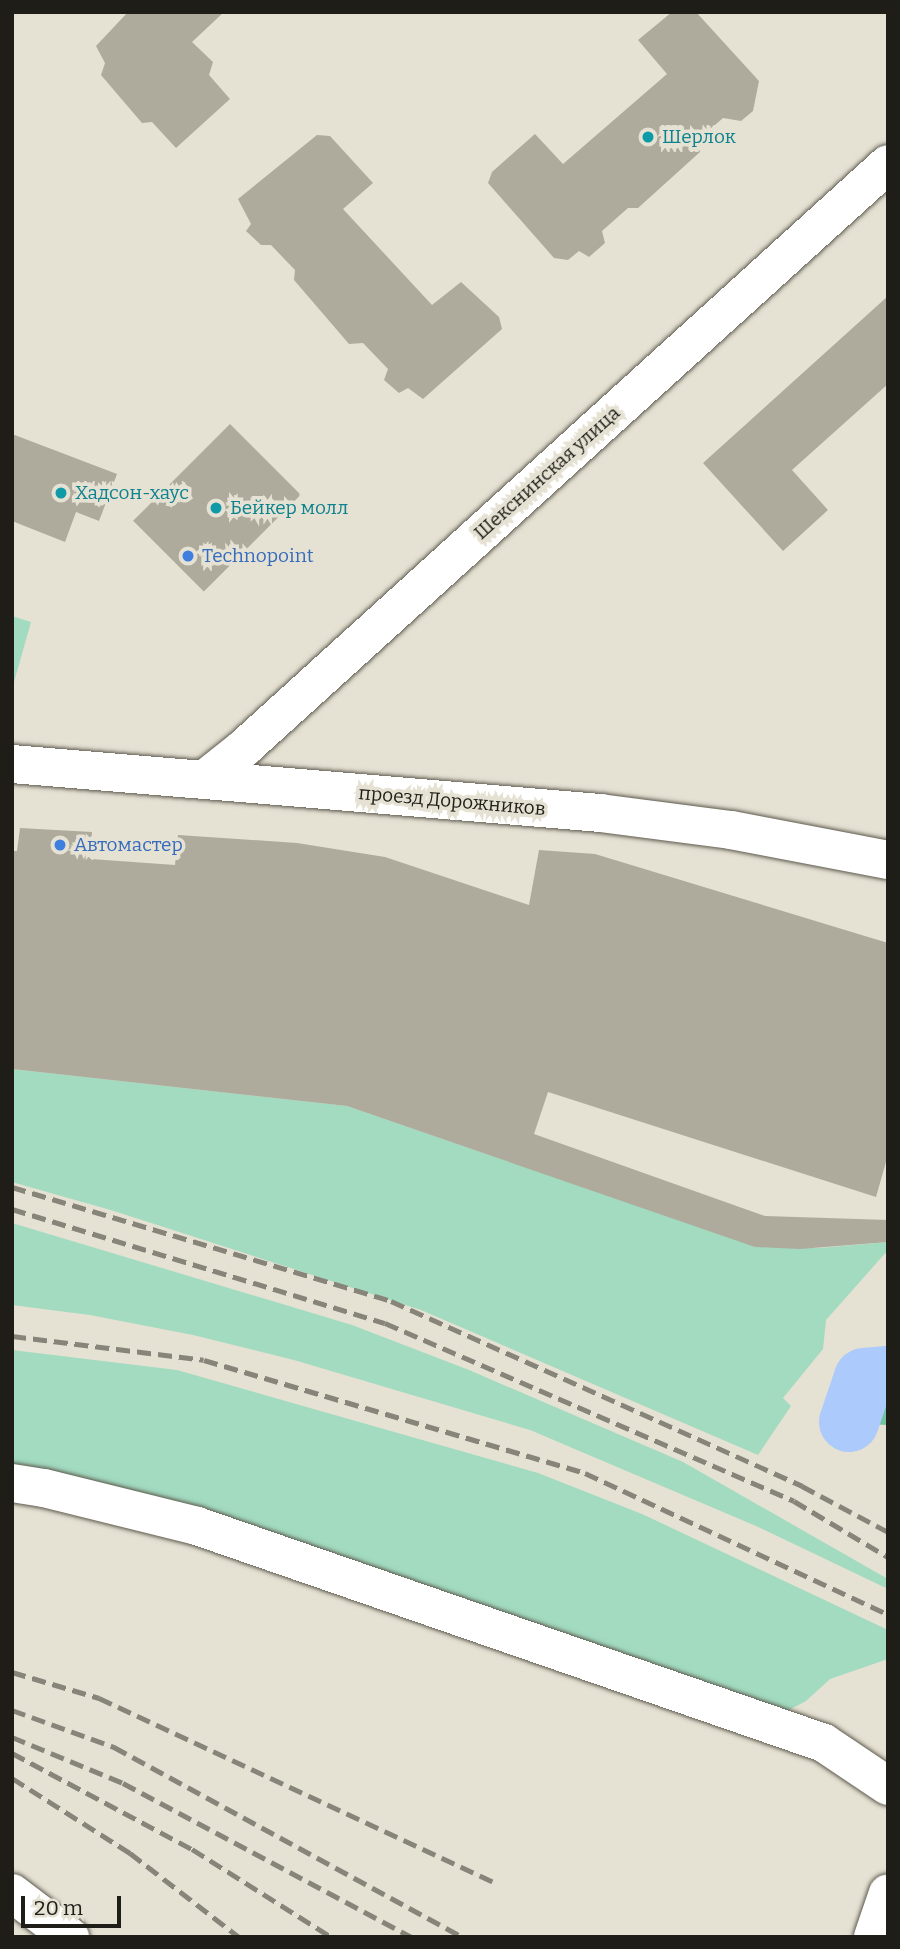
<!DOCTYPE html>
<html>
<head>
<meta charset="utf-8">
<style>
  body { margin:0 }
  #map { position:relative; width:900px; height:1949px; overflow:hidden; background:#e5e1d3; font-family:Bitter,serif }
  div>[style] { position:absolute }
  .green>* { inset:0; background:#a2dbc0 }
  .forest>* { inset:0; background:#74c4a1 }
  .river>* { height:60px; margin:-30px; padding:0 30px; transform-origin:30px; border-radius:30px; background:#accafb }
  .building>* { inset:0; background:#aeab9d; transform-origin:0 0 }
  .roads { filter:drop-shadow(0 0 2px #5d5a4e) drop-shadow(0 0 2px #5d5a4e) }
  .street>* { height:38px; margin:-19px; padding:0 19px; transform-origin:19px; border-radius:19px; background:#fff }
  .secondary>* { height:38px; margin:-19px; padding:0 19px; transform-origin:19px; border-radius:19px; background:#fff }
  .rail>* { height:5px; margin-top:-2.5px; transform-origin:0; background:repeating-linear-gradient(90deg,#87847a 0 14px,transparent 0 21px) }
  .dots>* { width:19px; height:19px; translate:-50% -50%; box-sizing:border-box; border:4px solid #e5e1d3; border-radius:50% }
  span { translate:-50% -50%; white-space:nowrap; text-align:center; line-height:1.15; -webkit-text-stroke:7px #e5e1d3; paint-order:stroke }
  .culture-label { font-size:19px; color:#0d838f }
  .left { translate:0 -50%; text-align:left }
  .street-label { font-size:19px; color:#1f1d18 }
  .shop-label { font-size:19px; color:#366cbe }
  .frame { position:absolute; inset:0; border:14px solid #1f1d18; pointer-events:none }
  .scale { position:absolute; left:21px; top:1896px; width:100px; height:32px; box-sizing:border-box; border:4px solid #1f1d18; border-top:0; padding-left:9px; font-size:21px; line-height:24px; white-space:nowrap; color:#1f1d18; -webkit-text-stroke:5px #e5e1d3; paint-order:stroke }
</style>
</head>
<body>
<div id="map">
  <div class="green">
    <i style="clip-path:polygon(12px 616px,31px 622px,12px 689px)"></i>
    <i style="clip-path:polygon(12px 1069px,347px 1106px,755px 1246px,820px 1248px,888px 1242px,888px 1250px,826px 1320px,823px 1349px,783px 1398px,791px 1406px,758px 1455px,421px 1310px,114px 1211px,12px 1182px)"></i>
    <i style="clip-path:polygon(12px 1223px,352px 1325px,469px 1370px,683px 1462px,888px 1579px,888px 1589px,756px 1526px,530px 1430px,294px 1360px,193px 1335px,90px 1315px,12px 1305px)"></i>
    <i style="clip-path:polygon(12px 1350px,177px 1370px,538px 1473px,642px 1514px,888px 1630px,888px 1659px,830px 1679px,806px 1701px,783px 1713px,12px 1472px)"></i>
  </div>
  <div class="forest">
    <i style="clip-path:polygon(888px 1356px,888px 1425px,864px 1424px,887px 1357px)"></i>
  </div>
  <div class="river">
    <i style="left:849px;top:1422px;width:46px;rotate:-71.2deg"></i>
    <i style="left:864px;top:1378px;width:24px;rotate:-5deg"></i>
  </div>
  <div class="building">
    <i style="clip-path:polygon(128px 12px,224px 12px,192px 42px,213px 62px,209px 75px,230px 99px,176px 148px,152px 122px,142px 123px,101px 75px,105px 63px,96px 46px)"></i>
    <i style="clip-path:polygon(672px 12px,696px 12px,759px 81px,753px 111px,741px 121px,723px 118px,698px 140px,700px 152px,638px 208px,628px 208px,602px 231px,605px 243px,589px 257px,579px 251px,568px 260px,554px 258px,488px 183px,492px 172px,535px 134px,563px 164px,667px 74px,638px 40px)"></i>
    <i style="clip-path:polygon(317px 135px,330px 136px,373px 183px,343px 209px,432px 305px,461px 282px,499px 317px,502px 329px,423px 399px,408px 388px,399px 393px,384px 380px,388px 369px,363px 343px,349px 344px,294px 280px,295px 270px,271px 245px,261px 245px,246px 231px,251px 224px,238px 199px)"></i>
    <i style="clip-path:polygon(888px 296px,888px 384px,792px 470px,828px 510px,783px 551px,703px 463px)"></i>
    <i style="left:230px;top:424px;width:100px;height:137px;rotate:45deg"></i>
    <i style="clip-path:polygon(12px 434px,117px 474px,99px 521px,76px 512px,65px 542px,12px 521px)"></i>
    <i style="clip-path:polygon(20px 828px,92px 832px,91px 859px,175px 865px,178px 835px,297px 843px,385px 857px,529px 905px,539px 850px,595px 854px,888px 943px,888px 1155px,876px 1197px,548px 1092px,534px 1134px,765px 1216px,888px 1220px,888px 1242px,800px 1249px,755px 1247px,347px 1106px,12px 1069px,12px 851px,17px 851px)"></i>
  </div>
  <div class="roads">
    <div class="street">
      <i style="left:205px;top:779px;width:50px;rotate:-38.5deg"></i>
      <i style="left:244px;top:748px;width:869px;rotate:-42.2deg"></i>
      <i style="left:12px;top:1483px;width:32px;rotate:9deg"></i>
      <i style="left:44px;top:1488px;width:158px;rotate:13.9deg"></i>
      <i style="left:197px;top:1526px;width:663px;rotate:19.09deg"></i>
      <i style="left:824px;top:1743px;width:77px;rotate:33.9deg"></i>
      <i style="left:12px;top:1893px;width:73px;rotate:37.2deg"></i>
      <i style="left:873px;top:1937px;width:46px;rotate:-71.2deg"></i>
    </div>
    <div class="secondary">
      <i style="left:12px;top:764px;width:590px;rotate:4.76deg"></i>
      <i style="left:600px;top:813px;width:132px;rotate:7.4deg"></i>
      <i style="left:731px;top:830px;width:160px;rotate:10.8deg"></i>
    </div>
  </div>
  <div class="rail">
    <i style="left:12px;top:1187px;width:396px;rotate:16.7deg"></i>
    <i style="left:391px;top:1301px;width:451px;rotate:24.2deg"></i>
    <i style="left:802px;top:1486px;width:98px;rotate:28.1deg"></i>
    <i style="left:12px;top:1209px;width:390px;rotate:17deg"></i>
    <i style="left:385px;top:1323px;width:446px;rotate:23.5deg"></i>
    <i style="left:794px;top:1501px;width:109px;rotate:30.8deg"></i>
    <i style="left:12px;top:1336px;width:193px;rotate:7.1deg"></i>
    <i style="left:204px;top:1360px;width:397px;rotate:16.5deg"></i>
    <i style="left:585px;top:1473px;width:334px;rotate:25deg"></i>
    <i style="left:12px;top:1672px;width:91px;rotate:16.6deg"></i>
    <i style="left:99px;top:1698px;width:436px;rotate:25deg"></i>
    <i style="left:12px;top:1710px;width:109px;rotate:19.9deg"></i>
    <i style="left:114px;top:1747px;width:397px;rotate:28.6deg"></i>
    <i style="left:12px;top:1737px;width:120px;rotate:22.5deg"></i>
    <i style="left:123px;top:1783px;width:327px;rotate:28.1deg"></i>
    <i style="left:12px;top:1753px;width:204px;rotate:28.1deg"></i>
    <i style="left:192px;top:1849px;width:165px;rotate:32.3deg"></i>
    <i style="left:12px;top:1778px;width:140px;rotate:32.4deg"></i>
    <i style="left:130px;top:1853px;width:138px;rotate:37.6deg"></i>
  </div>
  <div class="dots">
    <i style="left:648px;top:137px;background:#0f9aa8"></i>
    <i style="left:61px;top:493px;background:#0f9aa8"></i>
    <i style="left:216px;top:508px;background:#0f9aa8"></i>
    <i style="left:188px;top:556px;background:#3f7fe0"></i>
    <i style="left:60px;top:845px;background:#3f7fe0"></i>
  </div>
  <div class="culture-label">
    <span class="left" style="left:662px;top:137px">Шерлок</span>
    <span class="left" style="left:75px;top:493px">Хадсон-хаус</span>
    <span class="left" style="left:230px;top:508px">Бейкер молл</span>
  </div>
  <div class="street-label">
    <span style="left:547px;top:473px;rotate:-42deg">Шекснинская улица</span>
    <span style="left:452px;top:801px;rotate:5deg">проезд Дорожников</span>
  </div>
  <div class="shop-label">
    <span class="left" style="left:202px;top:556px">Technopoint</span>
    <span class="left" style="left:74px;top:845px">Автомастер</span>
  </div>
  <div class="frame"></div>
  <div class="scale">20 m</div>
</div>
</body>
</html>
